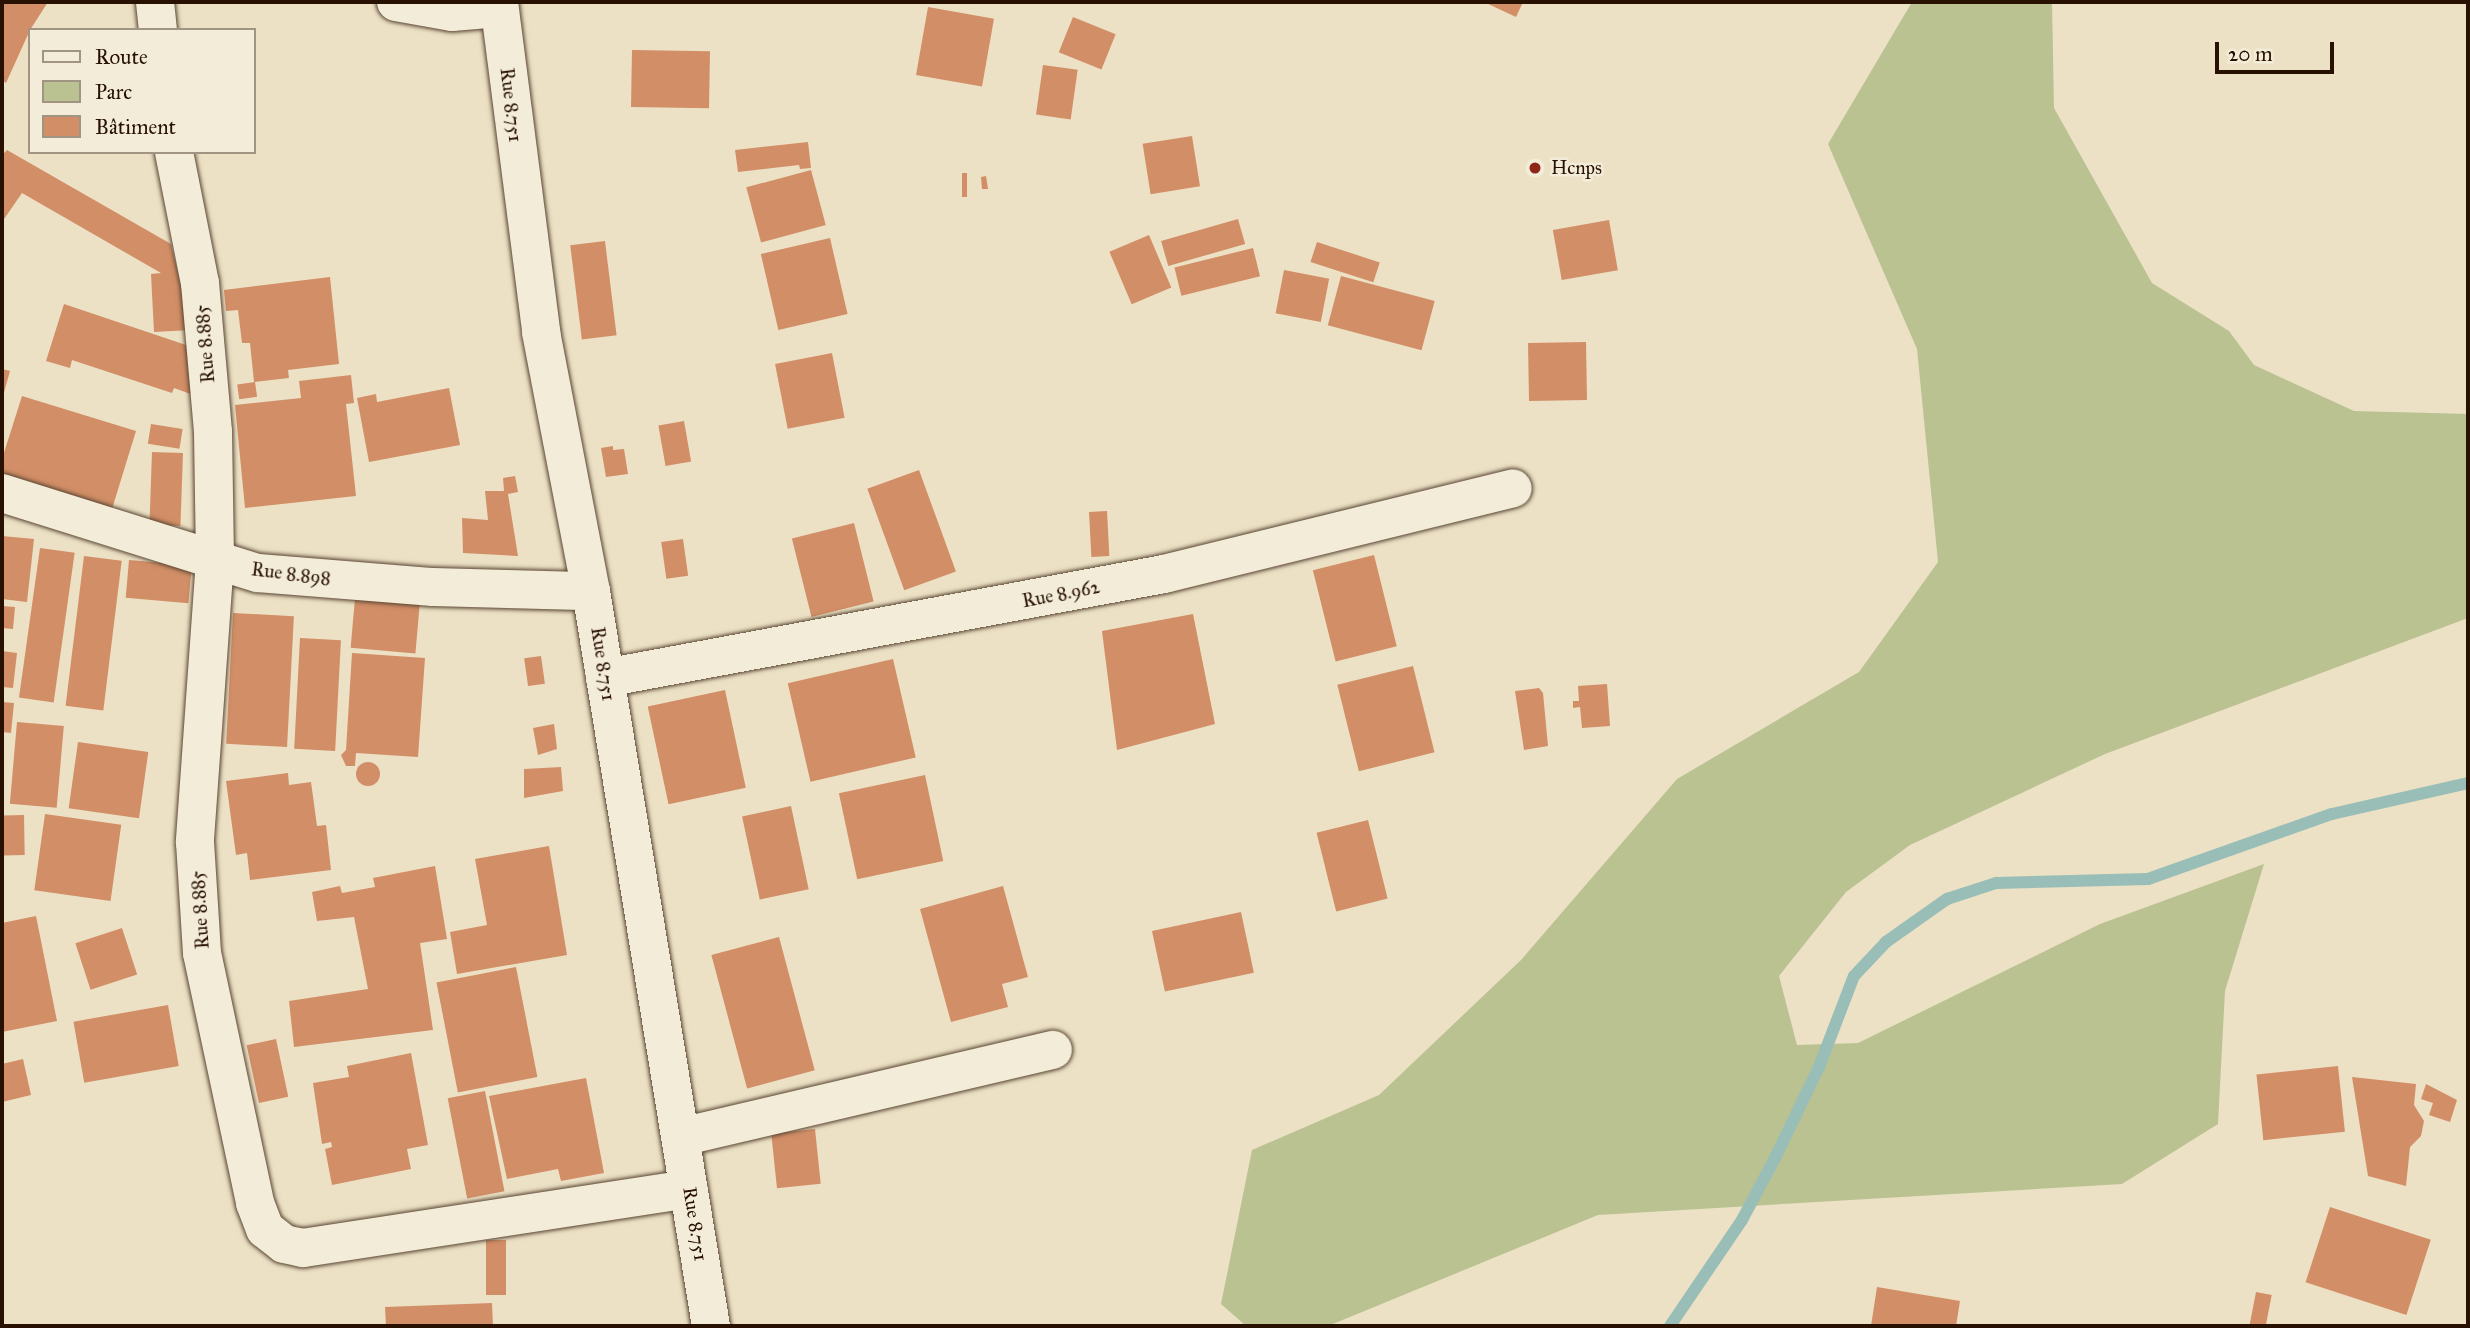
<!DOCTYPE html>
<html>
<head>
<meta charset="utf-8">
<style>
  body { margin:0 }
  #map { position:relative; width:2470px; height:1328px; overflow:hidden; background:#ece1c5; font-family:"IM FELL Great Primer",serif }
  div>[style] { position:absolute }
  .green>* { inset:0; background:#bac292 }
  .stream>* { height:12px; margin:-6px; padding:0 6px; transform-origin:6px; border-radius:6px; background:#99bdb7 }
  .building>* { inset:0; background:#d28e66; transform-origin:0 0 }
  .round { border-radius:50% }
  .roads { filter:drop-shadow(0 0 2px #594532) drop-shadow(0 0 2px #594532) }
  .street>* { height:38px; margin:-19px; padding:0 19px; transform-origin:19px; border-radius:19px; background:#f3ecd9 }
  .secondary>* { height:38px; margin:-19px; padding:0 19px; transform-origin:19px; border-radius:19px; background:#f3ecd9 }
  .dots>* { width:19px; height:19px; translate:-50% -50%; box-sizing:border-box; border:4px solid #f3ecd9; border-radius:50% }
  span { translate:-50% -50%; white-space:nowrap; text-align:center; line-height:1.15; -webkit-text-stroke:5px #f3ecd9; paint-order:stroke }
  .street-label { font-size:19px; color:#281101 }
  .poi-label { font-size:19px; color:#281101 }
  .left { translate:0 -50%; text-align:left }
  .frame { position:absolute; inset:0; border:4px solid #281101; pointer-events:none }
  .legend { position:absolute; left:28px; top:28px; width:228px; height:126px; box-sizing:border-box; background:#f3ecd9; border:2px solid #a29483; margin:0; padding:9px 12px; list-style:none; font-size:21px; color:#281101 }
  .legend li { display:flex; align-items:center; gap:14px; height:35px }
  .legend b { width:35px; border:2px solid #a29483 }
  .scale { position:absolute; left:2215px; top:42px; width:119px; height:32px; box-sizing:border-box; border:4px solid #281101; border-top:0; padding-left:9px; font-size:21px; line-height:24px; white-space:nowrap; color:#281101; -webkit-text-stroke:5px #f3ecd9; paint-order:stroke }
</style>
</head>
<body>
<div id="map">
  <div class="green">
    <i style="clip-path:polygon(1912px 2px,2052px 2px,2054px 108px,2152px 283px,2229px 331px,2254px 365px,2354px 411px,2468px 414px,2468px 618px,2105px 754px,1910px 845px,1846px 892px,1779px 976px,1797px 1045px,1858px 1043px,2100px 924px,2264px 864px,2225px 991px,2218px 1124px,2122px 1184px,1598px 1215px,1328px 1326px,1246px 1326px,1221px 1304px,1252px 1150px,1379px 1095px,1521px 960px,1677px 779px,1859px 672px,1938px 562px,1917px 349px,1828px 144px)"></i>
  </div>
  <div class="stream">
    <i style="left:1670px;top:1326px;width:128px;rotate:-55.8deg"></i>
    <i style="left:1742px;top:1220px;width:70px;rotate:-62deg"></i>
    <i style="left:1775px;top:1158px;width:101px;rotate:-64.2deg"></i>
    <i style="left:1819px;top:1067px;width:97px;rotate:-69deg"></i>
    <i style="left:1854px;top:976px;width:47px;rotate:-46.7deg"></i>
    <i style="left:1886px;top:942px;width:75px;rotate:-35.2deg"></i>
    <i style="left:1947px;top:899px;width:52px;rotate:-18.1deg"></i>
    <i style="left:1996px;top:883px;width:152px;rotate:-1.5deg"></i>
    <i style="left:2148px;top:879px;width:195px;rotate:-19.5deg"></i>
    <i style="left:2332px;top:814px;width:139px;rotate:-12.8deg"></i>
  </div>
  <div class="building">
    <i style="clip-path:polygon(2px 2px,48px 2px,30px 30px,6px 83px,2px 80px)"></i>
    <i style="clip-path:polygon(1484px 2px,1523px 2px,1516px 17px)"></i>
    <i style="left:928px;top:7px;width:67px;height:69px;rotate:10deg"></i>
    <i style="left:1073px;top:17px;width:46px;height:38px;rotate:22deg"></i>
    <i style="left:632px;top:50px;width:78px;height:57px;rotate:1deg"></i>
    <i style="left:1043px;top:65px;width:35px;height:50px;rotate:8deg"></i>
    <i style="left:1192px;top:136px;width:51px;height:50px;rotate:81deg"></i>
    <i style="clip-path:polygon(808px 142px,811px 168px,800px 169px,799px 165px,738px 172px,735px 150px)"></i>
    <i style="clip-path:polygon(7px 150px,171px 244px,192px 330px,154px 332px,151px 274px,161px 273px,22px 193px,2px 222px,2px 155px)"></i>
    <i style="left:811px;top:170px;width:57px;height:67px;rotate:75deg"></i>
    <i style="left:962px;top:173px;width:5px;height:24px"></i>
    <i style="clip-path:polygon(986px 176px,988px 189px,982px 189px,981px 177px)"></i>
    <i style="left:1238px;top:219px;width:26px;height:80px;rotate:74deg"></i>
    <i style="left:1609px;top:220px;width:51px;height:57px;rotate:80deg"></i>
    <i style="left:1149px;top:235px;width:57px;height:43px;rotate:67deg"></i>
    <i style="left:830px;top:238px;width:78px;height:71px;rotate:77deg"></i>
    <i style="left:605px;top:241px;width:95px;height:35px;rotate:83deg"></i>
    <i style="left:1317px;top:242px;width:66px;height:21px;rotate:18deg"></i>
    <i style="left:1253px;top:248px;width:29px;height:81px;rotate:76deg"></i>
    <i style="left:1284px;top:270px;width:46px;height:44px;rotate:11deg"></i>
    <i style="left:1341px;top:276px;width:97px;height:51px;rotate:15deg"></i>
    <i style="clip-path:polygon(330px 277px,339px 364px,288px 370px,289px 378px,254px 382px,250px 343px,242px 343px,238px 310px,226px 311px,224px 290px)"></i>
    <i style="clip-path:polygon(64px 304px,198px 349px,196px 396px,174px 388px,172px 393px,72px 360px,70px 368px,46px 361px)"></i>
    <i style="left:1586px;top:342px;width:58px;height:58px;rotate:89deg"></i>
    <i style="left:832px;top:353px;width:66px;height:58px;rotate:79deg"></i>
    <i style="clip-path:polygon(2px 369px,10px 371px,3px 396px,2px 396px)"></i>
    <i style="clip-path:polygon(351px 375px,354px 403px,346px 404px,356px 496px,245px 508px,235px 405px,301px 398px,299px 381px)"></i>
    <i style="left:255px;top:382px;width:15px;height:18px;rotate:82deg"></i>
    <i style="clip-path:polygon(449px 388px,460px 445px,369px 462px,357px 398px,376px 394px,377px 402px)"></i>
    <i style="clip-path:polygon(22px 396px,136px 431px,112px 509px,2px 475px,2px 459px)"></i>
    <i style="left:684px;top:421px;width:41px;height:26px;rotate:80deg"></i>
    <i style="left:151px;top:424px;width:32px;height:20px;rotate:9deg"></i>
    <i style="clip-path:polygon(613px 446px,613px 450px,624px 449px,628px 474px,606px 477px,601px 448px)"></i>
    <i style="left:152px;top:452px;width:31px;height:73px;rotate:2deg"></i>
    <i style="left:919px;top:470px;width:108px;height:55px;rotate:70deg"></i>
    <i style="clip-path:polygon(515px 476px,518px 492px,508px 494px,518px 556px,463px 553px,462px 518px,488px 520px,485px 491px,504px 491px,503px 478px)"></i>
    <i style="left:1107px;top:511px;width:45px;height:18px;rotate:87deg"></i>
    <i style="left:854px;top:523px;width:81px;height:64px;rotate:76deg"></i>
    <i style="clip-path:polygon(2px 536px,34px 539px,27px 602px,2px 599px)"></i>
    <i style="left:683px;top:539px;width:37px;height:22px;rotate:82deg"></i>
    <i style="left:40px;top:548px;width:35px;height:151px;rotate:8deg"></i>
    <i style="left:1374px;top:555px;width:94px;height:63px;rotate:76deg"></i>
    <i style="left:84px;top:556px;width:38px;height:151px;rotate:7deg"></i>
    <i style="left:129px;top:560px;width:63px;height:38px;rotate:5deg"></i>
    <i style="left:355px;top:598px;width:65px;height:50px;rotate:5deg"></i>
    <i style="clip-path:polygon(2px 606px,15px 607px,13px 629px,2px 628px)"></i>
    <i style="left:233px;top:613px;width:61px;height:131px;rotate:3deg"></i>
    <i style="clip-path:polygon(1193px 614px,1215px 724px,1117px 750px,1102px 631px)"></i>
    <i style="left:300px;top:638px;width:41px;height:111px;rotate:3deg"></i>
    <i style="clip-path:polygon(2px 651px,17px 653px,13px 688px,2px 687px)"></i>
    <i style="clip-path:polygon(352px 653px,425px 658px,418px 757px,356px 753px,355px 766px,346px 766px,341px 755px,346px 750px)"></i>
    <i style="left:541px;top:656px;width:28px;height:17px;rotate:82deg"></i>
    <i style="left:893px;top:659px;width:101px;height:108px;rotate:77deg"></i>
    <i style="left:1413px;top:666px;width:89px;height:78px;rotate:76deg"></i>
    <i style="clip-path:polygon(1607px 684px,1610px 726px,1582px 728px,1580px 707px,1573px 708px,1573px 701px,1579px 701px,1578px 686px)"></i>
    <i style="clip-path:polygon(1539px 688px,1543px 693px,1548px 746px,1524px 750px,1515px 691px)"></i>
    <i style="left:725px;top:690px;width:100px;height:79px;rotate:78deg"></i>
    <i style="clip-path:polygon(2px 702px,14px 703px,11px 733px,2px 732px)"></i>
    <i style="left:17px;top:722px;width:47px;height:82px;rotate:5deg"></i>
    <i style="clip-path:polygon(554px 724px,557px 749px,538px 755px,533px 728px)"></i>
    <i style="left:78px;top:742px;width:71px;height:67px;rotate:8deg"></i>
    <i class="round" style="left:356px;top:762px;width:24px;height:24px"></i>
    <i style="clip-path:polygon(561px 767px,563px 791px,524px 798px,524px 769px)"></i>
    <i style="clip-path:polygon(288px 773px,289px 785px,311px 782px,317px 826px,326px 825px,331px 870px,250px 880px,247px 853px,236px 855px,226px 781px)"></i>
    <i style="left:925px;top:775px;width:88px;height:88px;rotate:78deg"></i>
    <i style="left:791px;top:806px;width:85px;height:50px;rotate:78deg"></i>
    <i style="left:45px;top:814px;width:77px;height:77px;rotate:8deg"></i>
    <i style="left:24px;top:815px;width:40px;height:22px;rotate:89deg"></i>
    <i style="left:1368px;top:820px;width:81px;height:53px;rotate:76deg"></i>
    <i style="clip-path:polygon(549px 846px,567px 955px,457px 974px,450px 932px,487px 925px,475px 859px)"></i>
    <i style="clip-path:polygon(435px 866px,447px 939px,420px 943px,433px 1030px,294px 1047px,289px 1001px,368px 989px,354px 917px,317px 921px,312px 892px,340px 886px,342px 893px,375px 887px,373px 878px)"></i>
    <i style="clip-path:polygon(1003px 886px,1028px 977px,1002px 984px,1008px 1007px,951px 1022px,920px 909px)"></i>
    <i style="left:1241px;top:912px;width:62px;height:91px;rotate:78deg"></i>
    <i style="clip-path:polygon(36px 916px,57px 1021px,2px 1032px,2px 923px)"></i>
    <i style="left:122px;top:928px;width:49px;height:49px;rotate:72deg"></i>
    <i style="left:779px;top:937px;width:138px;height:70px;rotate:75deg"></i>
    <i style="left:516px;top:967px;width:112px;height:81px;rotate:79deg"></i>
    <i style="left:168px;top:1005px;width:62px;height:96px;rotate:80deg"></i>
    <i style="left:276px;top:1039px;width:59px;height:30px;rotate:78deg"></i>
    <i style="clip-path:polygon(411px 1053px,428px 1145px,407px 1149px,411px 1169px,332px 1185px,325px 1149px,332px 1147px,331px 1142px,322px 1144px,313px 1083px,349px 1077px,347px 1066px)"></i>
    <i style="clip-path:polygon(23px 1059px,31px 1095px,2px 1102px,2px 1064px)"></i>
    <i style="left:2338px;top:1066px;width:66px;height:82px;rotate:84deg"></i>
    <i style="clip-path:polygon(2352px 1077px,2416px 1084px,2414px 1105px,2424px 1121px,2421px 1136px,2410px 1147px,2406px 1186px,2368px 1176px)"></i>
    <i style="clip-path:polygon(586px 1078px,604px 1173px,561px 1181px,558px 1169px,507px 1179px,489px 1096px)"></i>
    <i style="clip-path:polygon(2426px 1084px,2457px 1100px,2450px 1122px,2429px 1115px,2433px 1103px,2421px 1099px)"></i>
    <i style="left:485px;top:1091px;width:102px;height:38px;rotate:79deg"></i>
    <i style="left:815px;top:1129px;width:55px;height:44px;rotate:84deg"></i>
    <i style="left:2330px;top:1207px;width:106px;height:79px;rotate:18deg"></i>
    <i style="left:486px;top:1240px;width:20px;height:55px"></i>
    <i style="clip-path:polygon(1877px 1287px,1960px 1301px,1956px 1326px,1871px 1326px)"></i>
    <i style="left:2256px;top:1292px;width:16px;height:35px;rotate:11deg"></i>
    <i style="clip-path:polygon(492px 1303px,493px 1326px,386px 1326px,385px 1307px)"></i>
  </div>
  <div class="roads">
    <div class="street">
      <i style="left:155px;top:2px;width:28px;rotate:84deg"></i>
      <i style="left:396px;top:2px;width:57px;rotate:10.1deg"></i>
      <i style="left:452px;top:12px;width:47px;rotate:-4.9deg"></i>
      <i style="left:174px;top:152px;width:134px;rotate:78.8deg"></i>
      <i style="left:200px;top:283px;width:150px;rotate:85deg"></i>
      <i style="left:213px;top:432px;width:128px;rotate:89.1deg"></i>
      <i style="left:215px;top:560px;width:283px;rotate:94.1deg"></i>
      <i style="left:195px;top:842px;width:111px;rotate:86.4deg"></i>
      <i style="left:202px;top:953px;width:256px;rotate:78deg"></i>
      <i style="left:255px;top:1203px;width:28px;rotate:69deg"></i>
      <i style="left:265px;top:1229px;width:24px;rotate:38deg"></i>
      <i style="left:284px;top:1244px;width:19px;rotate:12deg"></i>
      <i style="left:303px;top:1248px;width:390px;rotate:-8.7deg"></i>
      <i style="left:2px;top:493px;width:268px;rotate:17.4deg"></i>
      <i style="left:258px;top:573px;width:176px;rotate:4.6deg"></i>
      <i style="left:433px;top:587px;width:158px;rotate:1.5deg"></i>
      <i style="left:605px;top:678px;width:569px;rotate:-10.54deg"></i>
      <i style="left:1164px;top:574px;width:359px;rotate:-13.8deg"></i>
      <i style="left:681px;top:1137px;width:382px;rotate:-13.2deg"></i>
    </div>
    <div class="secondary">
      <i style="left:499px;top:2px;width:333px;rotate:82.7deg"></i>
      <i style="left:541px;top:332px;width:264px;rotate:79.1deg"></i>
      <i style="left:591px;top:591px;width:745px;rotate:80.73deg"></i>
    </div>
  </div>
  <div class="dots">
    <i style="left:1535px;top:168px;background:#8f2418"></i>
  </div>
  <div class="street-label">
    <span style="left:511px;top:105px;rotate:83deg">Rue 8.751</span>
    <span style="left:205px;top:344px;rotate:-95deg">Rue 8.885</span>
    <span style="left:291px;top:574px;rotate:7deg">Rue 8.898</span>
    <span style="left:1061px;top:594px;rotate:-11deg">Rue 8.962</span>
    <span style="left:603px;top:664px;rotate:81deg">Rue 8.751</span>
    <span style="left:200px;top:910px;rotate:-94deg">Rue 8.885</span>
    <span style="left:695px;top:1224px;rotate:81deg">Rue 8.751</span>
  </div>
  <div class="poi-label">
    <span class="left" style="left:1551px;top:168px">Hcnps</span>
  </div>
  <div class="frame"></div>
  <ul class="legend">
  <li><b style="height:9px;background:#f3ecd9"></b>Route</li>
  <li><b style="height:19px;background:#bac292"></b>Parc</li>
  <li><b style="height:19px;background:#d28e66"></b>Bâtiment</li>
  </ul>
  <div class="scale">20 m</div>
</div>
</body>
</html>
